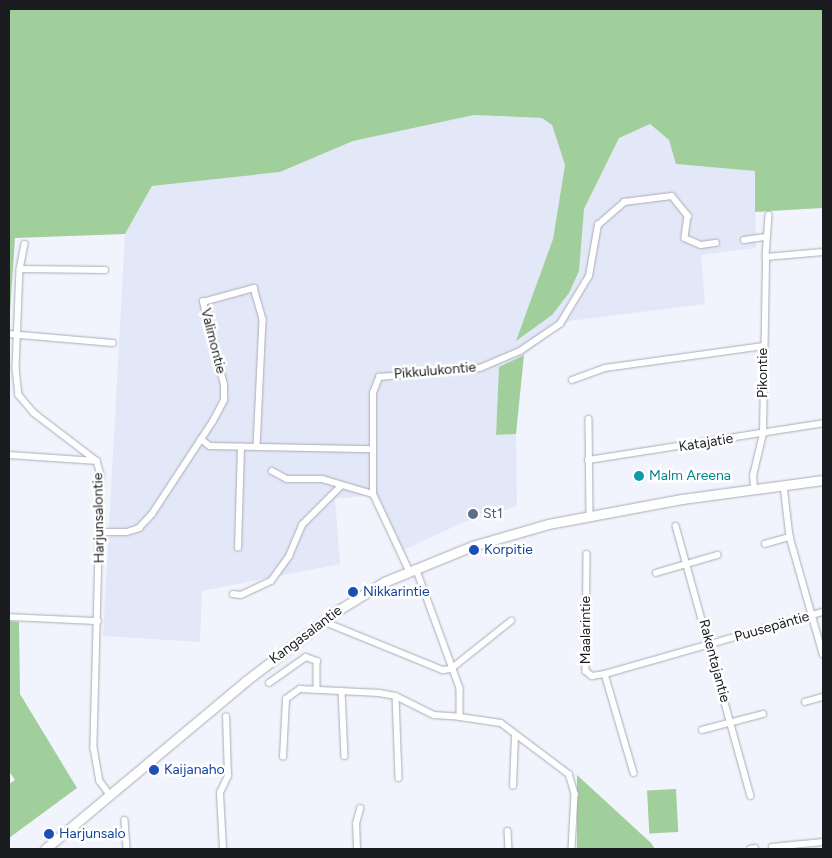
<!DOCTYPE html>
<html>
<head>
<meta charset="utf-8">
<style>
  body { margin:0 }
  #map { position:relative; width:832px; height:858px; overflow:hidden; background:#f1f4fd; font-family:Figtree,sans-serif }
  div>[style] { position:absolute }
  .built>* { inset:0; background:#e3e8f8 }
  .green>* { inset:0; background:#a1cf9b; transform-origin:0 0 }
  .roads { filter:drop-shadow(0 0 1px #a9acb4) drop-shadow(0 0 1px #a9acb4) }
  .minor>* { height:5.5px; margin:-2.75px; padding:0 2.75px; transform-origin:2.75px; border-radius:2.75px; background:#fff }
  .primary>* { height:9px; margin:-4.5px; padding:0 4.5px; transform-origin:4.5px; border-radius:4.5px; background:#fff }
  .dots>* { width:14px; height:14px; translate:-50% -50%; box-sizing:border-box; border:2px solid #fff; border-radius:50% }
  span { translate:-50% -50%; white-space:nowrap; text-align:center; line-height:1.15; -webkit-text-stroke:5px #fff; paint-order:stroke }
  .street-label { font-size:14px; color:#1b1c1f }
  .culture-label { font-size:14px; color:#0d838f }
  .left { translate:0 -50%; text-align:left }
  .service-label { font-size:14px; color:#4e5e75 }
  .transit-label { font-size:14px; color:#164399 }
  .frame { position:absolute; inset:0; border:10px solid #1b1c1f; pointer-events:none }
</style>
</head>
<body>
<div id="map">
  <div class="built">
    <i style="clip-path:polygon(474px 115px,542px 118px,552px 125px,565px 165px,553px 239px,517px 341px,579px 271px,583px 209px,619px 137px,650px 124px,669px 140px,677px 164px,755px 171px,756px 248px,701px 255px,705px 304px,569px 321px,524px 355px,499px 367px,496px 435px,516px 434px,517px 506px,462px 523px,397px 553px,373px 495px,335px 499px,340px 564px,202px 591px,200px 642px,103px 636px,125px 234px,152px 186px,280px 172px,353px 141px)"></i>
  </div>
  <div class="green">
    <i style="clip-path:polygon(9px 9px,823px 9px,823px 208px,755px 212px,755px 171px,676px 164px,669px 140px,650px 124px,619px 138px,584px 209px,579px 271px,569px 293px,552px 315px,516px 341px,553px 239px,565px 165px,552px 125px,542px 118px,474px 115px,353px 141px,280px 172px,152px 186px,125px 234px,15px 238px,9px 327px)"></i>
    <i style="clip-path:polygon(524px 355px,516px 434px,496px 435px,499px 367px)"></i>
    <i style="clip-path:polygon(9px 621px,19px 622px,20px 694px,77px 788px,9px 838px,9px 784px,15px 780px,9px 771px)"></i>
    <i style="clip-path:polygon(577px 775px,651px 843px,655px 849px,577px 849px)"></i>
    <i style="left:676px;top:789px;width:43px;height:29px;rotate:87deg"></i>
  </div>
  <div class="roads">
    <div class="minor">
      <i style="left:769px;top:215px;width:42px;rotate:94.1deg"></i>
      <i style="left:766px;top:257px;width:57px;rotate:-5deg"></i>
      <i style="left:744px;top:240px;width:22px;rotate:-8deg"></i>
      <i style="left:25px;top:244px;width:25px;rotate:101deg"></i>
      <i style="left:20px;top:269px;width:99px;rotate:92.3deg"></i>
      <i style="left:16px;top:368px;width:27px;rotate:84deg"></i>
      <i style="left:19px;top:395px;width:23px;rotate:50deg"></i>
      <i style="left:34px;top:413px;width:79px;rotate:37.3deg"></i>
      <i style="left:97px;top:461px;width:15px;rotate:74deg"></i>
      <i style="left:101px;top:475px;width:273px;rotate:91.5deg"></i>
      <i style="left:94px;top:748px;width:34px;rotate:80deg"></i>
      <i style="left:100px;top:781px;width:19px;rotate:54deg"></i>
      <i style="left:20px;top:269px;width:85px;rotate:0.7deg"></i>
      <i style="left:9px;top:334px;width:104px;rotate:4.9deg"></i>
      <i style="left:572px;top:380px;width:35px;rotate:-20deg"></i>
      <i style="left:605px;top:368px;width:160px;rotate:-7.9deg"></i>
      <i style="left:589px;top:419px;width:97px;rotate:89.4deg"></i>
      <i style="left:201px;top:439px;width:11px;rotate:38deg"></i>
      <i style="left:210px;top:446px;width:163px;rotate:1.1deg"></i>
      <i style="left:9px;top:455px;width:88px;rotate:3.9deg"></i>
      <i style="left:588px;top:460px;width:238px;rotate:-8.9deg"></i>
      <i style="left:272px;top:471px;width:17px;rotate:28deg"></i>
      <i style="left:287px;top:479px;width:35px"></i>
      <i style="left:322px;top:479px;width:53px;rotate:16.4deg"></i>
      <i style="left:784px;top:486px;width:51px;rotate:83.3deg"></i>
      <i style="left:790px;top:537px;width:122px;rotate:74.2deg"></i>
      <i style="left:754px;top:489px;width:13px;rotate:-94deg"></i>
      <i style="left:753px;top:476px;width:43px;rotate:-76.6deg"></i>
      <i style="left:763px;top:434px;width:177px;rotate:-89deg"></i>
      <i style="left:676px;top:526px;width:280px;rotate:74.5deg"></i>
      <i style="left:101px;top:532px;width:26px"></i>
      <i style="left:127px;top:532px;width:13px;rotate:-18deg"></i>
      <i style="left:139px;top:528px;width:19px;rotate:-47deg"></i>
      <i style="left:152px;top:514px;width:111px;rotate:-56.7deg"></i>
      <i style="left:213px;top:421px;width:24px;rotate:-62deg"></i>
      <i style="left:224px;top:400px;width:15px;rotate:-90deg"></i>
      <i style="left:224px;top:385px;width:86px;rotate:-104.2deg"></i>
      <i style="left:203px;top:302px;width:53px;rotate:-15.4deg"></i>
      <i style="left:254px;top:288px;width:33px;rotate:74deg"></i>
      <i style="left:263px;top:320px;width:127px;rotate:92.7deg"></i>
      <i style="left:765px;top:544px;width:26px;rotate:-16deg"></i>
      <i style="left:238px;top:548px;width:101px;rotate:-88.3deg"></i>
      <i style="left:587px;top:554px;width:117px;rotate:90.5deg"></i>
      <i style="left:586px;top:671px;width:8px;rotate:40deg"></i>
      <i style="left:592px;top:676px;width:13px;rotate:-9deg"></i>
      <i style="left:605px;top:674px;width:103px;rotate:73.7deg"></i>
      <i style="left:416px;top:568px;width:128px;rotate:69.9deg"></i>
      <i style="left:460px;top:688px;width:29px;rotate:90deg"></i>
      <i style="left:460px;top:717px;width:41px;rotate:8.3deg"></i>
      <i style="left:501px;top:723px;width:85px;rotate:36.9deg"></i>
      <i style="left:569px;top:774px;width:21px;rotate:73deg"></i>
      <i style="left:575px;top:794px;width:55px;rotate:93.1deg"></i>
      <i style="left:409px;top:571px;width:85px;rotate:-115.1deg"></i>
      <i style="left:373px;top:494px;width:101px;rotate:-90deg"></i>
      <i style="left:373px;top:393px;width:17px;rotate:-69deg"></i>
      <i style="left:379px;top:377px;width:101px;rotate:-5.1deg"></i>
      <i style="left:480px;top:368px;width:43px;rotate:-23deg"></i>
      <i style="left:520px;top:351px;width:48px;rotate:-34deg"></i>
      <i style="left:560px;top:324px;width:56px;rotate:-58.9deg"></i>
      <i style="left:589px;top:276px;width:52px;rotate:-80deg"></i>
      <i style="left:598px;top:225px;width:35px;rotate:-41deg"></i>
      <i style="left:624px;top:202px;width:48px;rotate:-7.1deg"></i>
      <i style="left:672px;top:196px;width:26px;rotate:51deg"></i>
      <i style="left:688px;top:216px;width:22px;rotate:98deg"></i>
      <i style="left:685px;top:238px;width:17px;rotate:24deg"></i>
      <i style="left:701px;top:245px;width:15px;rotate:-8deg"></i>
      <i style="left:656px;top:573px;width:64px;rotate:-16.4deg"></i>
      <i style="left:233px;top:594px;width:8px;rotate:7deg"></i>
      <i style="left:241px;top:595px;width:33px;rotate:-25deg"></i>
      <i style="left:271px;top:581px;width:31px;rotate:-54deg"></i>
      <i style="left:289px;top:556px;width:34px;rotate:-67deg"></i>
      <i style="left:302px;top:525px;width:55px;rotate:-45deg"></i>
      <i style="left:9px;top:617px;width:89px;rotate:2.6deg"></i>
      <i style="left:330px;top:624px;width:122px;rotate:22.2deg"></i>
      <i style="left:443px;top:670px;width:8px;rotate:-7deg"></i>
      <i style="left:451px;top:669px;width:77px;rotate:-38.7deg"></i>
      <i style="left:605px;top:674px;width:227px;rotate:-15.9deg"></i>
      <i style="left:269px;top:683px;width:45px;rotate:-35.1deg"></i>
      <i style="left:306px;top:657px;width:12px;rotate:20deg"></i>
      <i style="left:317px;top:661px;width:28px;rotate:90deg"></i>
      <i style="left:342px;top:691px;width:65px;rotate:87.4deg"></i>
      <i style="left:396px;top:696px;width:82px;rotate:87.9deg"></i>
      <i style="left:805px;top:702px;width:19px;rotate:-16deg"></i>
      <i style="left:702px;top:730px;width:63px;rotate:-14.7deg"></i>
      <i style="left:283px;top:757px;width:58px;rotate:-87deg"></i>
      <i style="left:286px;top:699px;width:17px;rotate:-36deg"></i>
      <i style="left:300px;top:689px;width:79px;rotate:2.9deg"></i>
      <i style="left:379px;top:693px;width:17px;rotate:10deg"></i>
      <i style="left:396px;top:696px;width:42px;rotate:26.6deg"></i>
      <i style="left:434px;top:715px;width:26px;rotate:4deg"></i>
      <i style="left:513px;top:786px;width:50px;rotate:-87.7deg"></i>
      <i style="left:125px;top:820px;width:29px;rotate:86deg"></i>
      <i style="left:508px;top:831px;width:18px;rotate:87deg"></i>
      <i style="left:772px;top:847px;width:51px;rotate:-5.6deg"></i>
      <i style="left:223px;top:849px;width:56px;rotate:-93.1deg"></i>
      <i style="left:220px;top:793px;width:19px;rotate:-65deg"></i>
      <i style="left:228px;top:776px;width:59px;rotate:-91.9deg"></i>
      <i style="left:357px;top:849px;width:25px;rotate:-92deg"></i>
      <i style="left:356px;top:824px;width:16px;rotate:-75deg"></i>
      <i style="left:750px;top:849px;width:5px;rotate:-11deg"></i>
    </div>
    <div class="primary">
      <i style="left:45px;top:849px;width:263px;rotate:-39.9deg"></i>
      <i style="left:247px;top:680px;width:117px;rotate:-37.4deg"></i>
      <i style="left:340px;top:609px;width:52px;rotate:-31.5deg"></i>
      <i style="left:384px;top:582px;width:95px;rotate:-22.2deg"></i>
      <i style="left:472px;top:546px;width:79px;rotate:-16.1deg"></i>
      <i style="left:548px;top:524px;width:136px;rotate:-10.6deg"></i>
      <i style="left:682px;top:499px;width:142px;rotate:-7.7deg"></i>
    </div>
  </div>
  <div class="dots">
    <i style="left:639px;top:476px;background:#0f9aa8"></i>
    <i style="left:473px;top:514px;background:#5c6f8a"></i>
    <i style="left:474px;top:550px;background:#1a4fb4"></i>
    <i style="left:353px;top:592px;background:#1a4fb4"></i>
    <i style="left:154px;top:770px;background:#1a4fb4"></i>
    <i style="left:49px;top:834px;background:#1a4fb4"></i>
  </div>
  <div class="street-label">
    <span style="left:213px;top:341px;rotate:76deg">Valimontie</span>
    <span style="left:435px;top:371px;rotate:-5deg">Pikkulukontie</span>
    <span style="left:763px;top:373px;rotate:-90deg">Pikontie</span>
    <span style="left:706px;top:443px;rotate:-9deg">Katajatie</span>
    <span style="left:99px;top:518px;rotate:-91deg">Harjunsalontie</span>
    <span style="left:772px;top:627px;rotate:-16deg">Puusepäntie</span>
    <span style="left:586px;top:630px;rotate:-90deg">Maalarintie</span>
    <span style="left:306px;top:635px;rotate:-37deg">Kangasalantie</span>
    <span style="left:714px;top:661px;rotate:75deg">Rakentajantie</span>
  </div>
  <div class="culture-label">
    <span class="left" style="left:649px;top:476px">Malm Areena</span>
  </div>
  <div class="service-label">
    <span class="left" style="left:483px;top:514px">St1</span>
  </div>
  <div class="transit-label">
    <span class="left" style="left:484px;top:550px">Korpitie</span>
    <span class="left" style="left:363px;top:592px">Nikkarintie</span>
    <span class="left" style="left:164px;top:770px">Kaijanaho</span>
    <span class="left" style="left:59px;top:834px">Harjunsalo</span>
  </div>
  <div class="frame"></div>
</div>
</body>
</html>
